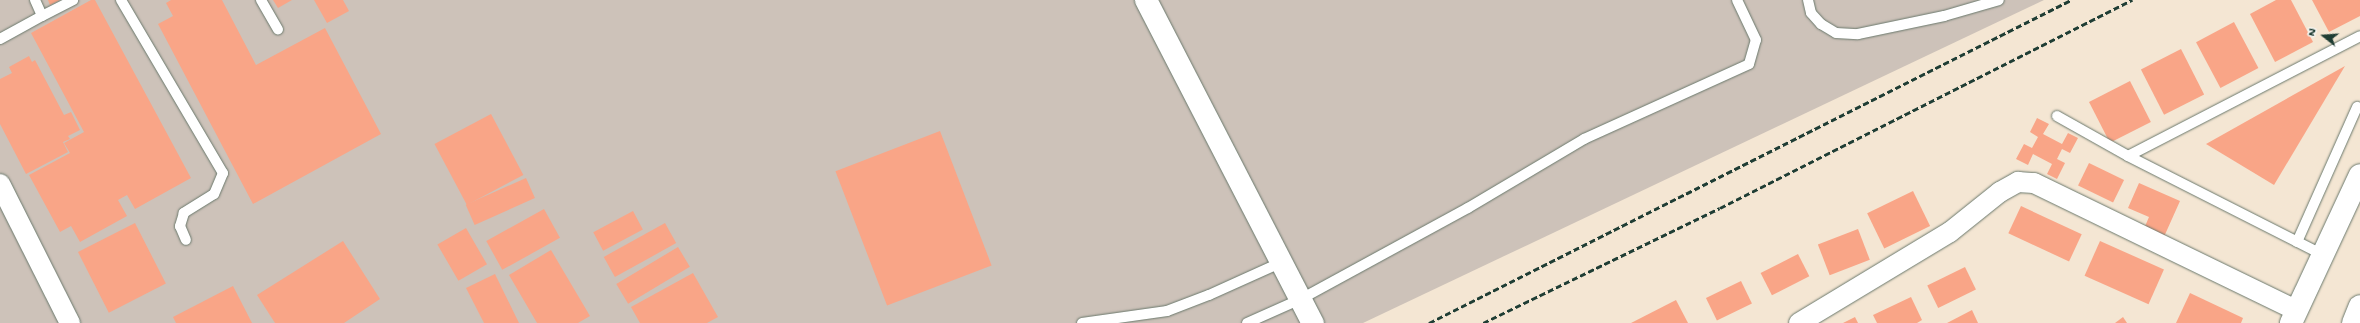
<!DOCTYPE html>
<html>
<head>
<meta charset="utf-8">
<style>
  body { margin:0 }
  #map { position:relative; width:2360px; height:323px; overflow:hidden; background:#f4e6d3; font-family:"Gochi Hand",sans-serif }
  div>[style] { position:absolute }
  .industrial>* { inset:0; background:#cdc2b9 }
  .building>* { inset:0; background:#f9a587; transform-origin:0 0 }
  .roads { filter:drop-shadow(0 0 1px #6a786c) drop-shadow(0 0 1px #6a786c) }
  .service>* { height:10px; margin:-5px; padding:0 5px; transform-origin:5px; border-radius:5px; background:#fff }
  .minor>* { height:20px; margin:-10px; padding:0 10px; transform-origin:10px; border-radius:10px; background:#fff }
  .tertiary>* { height:22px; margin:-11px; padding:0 11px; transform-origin:11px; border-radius:11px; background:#fff }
  .trunk>* { height:22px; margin:-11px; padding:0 11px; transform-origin:11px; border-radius:11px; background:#fff }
  .rail>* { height:3px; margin-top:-1.5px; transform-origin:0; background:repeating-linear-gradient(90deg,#1f3d34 0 6px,transparent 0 9px) }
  span { translate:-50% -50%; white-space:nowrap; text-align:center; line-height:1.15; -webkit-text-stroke:3px #f6f6f2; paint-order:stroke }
  .north { position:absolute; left:2304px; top:16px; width:40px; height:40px; -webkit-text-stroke:3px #f6f6f2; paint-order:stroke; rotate:287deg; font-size:11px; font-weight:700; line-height:16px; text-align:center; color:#1f3d34 }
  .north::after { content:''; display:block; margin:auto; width:14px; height:18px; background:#1f3d34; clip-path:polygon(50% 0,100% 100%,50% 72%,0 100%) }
</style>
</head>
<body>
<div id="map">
  <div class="industrial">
    <i style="clip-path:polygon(0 0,2044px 0,1363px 323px,0 323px)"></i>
  </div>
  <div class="building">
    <i style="clip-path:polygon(48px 0,60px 0,50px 5px)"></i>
    <i style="clip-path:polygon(91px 0,95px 0,191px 178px,135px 209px,127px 195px,118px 200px,127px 216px,80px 242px,71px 226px,60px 232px,29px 175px,70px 153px,64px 143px,84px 132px,31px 33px)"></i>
    <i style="clip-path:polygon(171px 0,222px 0,256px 65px,325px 28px,381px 134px,253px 204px,158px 24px,173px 16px,166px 3px)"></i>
    <i style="clip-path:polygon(273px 0,292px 0,278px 8px)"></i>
    <i style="clip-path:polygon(314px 0,343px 0,349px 11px,327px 23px)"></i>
    <i style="clip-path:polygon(2276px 0,2291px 0,2313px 42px,2275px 62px,2250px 14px)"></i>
    <i style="clip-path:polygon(2312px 0,2360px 0,2360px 16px,2329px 32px)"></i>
    <i style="left:2234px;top:22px;width:52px;height:43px;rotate:62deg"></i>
    <i style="left:2181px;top:49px;width:51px;height:45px;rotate:63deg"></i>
    <i style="clip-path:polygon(29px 56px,32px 62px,35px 60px,64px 115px,71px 112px,80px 130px,68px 136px,70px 139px,63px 142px,68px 152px,26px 174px,0 124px,0 79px,12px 73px,9px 67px)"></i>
    <i style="clip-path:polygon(2345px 66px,2274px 185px,2206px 144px)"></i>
    <i style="left:2130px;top:81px;width:46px;height:46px;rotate:63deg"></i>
    <i style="left:491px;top:114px;width:69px;height:64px;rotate:62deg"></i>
    <i style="clip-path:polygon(2037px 118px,2049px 124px,2043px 134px,2062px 144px,2068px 133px,2078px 138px,2070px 153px,2062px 149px,2057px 159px,2065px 163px,2057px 179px,2047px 174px,2052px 164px,2033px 154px,2028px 165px,2016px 159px,2024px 144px,2032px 148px,2038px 137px,2030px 132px)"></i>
    <i style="left:940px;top:131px;width:144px;height:112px;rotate:69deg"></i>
    <i style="left:2089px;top:163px;width:39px;height:25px;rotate:26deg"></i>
    <i style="left:526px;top:178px;width:22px;height:66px;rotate:66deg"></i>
    <i style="clip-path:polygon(2139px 183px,2180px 201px,2163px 239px,2143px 231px,2149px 217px,2128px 208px)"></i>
    <i style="left:1913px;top:191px;width:39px;height:51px;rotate:64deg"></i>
    <i style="left:2021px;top:206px;width:67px;height:30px;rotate:25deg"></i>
    <i style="left:544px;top:209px;width:33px;height:66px;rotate:61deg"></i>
    <i style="left:633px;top:211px;width:21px;height:45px;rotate:62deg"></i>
    <i style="left:135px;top:223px;width:68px;height:64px;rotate:63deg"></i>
    <i style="left:665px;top:223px;width:23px;height:70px;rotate:61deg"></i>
    <i style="left:466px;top:228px;width:42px;height:33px;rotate:60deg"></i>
    <i style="left:1858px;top:229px;width:33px;height:43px;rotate:69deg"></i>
    <i style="clip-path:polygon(343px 241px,380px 299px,344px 323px,275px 323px,257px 295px)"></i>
    <i style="left:2100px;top:241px;width:70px;height:38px;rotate:24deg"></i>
    <i style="left:678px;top:247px;width:23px;height:72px;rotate:59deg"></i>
    <i style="clip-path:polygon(551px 250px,590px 316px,578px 323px,537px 323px,509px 275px)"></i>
    <i style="left:1798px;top:254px;width:25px;height:42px;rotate:63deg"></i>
    <i style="left:1965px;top:267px;width:25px;height:42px;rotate:64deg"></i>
    <i style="clip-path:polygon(693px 273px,718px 317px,707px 323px,640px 323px,631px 307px)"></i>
    <i style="clip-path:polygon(495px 274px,519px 323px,484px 323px,466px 288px)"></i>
    <i style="left:1741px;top:281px;width:25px;height:39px;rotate:64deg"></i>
    <i style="clip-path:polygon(233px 286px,252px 323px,176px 323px,173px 317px)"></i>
    <i style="clip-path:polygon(2190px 293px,2243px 318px,2241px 323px,2176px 323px)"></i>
    <i style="clip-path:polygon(1911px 297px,1922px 320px,1917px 323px,1877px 323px,1873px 315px)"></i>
    <i style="clip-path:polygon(1676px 300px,1688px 323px,1631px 323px)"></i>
    <i style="clip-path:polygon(1972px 310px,1978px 323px,1947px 323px)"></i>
    <i style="clip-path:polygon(1855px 317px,1858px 323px,1843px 323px)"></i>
    <i style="clip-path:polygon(2123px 317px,2127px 323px,2115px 323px)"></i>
  </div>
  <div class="roads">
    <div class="service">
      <i style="left:35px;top:0;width:17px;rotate:66deg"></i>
      <i style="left:42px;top:16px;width:35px;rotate:-27deg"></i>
      <i style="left:121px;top:0;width:201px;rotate:59.5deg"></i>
      <i style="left:223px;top:173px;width:23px;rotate:113deg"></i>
      <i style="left:214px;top:194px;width:36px;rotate:148deg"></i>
      <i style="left:184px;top:213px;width:14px;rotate:107deg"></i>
      <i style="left:180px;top:226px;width:15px;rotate:67deg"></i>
      <i style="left:261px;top:0;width:34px;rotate:60deg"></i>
      <i style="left:1808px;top:0;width:13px;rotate:77deg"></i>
      <i style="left:1811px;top:13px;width:15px;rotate:48deg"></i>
      <i style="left:1821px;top:24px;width:17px;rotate:31deg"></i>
      <i style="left:1836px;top:33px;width:22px;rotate:3deg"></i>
      <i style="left:1858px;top:34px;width:88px;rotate:-11.8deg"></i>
      <i style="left:1944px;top:16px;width:57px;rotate:-16.2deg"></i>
      <i style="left:0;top:39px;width:48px;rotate:-28.7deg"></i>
      <i style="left:2057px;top:116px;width:81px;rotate:29.4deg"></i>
      <i style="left:2128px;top:156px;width:219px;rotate:26.9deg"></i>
      <i style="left:2128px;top:156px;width:261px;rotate:-27.3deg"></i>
      <i style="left:2297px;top:242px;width:148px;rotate:-66deg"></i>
      <i style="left:1082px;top:323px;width:86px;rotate:-8deg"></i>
      <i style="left:1167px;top:311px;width:45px;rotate:-20.9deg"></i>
      <i style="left:1209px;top:295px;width:80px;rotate:-24.3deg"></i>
      <i style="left:1247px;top:323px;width:59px;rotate:-24deg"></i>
      <i style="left:1301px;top:299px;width:190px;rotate:-28.6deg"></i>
      <i style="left:1468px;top:208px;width:135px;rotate:-30.7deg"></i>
      <i style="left:1584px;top:139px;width:181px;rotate:-24.4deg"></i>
      <i style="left:1749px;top:64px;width:25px;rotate:-74deg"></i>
      <i style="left:1756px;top:40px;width:44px;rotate:-115.4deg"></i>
    </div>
    <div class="minor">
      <i style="left:0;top:184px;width:156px;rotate:63.3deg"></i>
      <i style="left:1799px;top:323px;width:176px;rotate:-31.1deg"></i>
      <i style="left:1950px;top:232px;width:64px;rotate:-38.7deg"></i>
      <i style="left:2000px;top:192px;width:21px;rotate:-29deg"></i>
      <i style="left:2018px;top:182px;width:16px;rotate:4deg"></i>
      <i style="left:2034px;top:183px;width:291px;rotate:25.9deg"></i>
    </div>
    <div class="tertiary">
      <i style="left:1146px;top:0;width:364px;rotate:62.7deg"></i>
    </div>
    <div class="trunk">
      <i style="left:2291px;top:323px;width:163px;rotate:-65deg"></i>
      <i style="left:2353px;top:323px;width:18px;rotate:-68deg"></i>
    </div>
  </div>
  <div class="rail">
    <i style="left:1429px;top:323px;width:719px;rotate:-26.71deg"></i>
    <i style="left:1483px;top:323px;width:263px;rotate:-25.9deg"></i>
    <i style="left:1720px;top:208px;width:462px;rotate:-26.8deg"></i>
  </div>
  <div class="north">N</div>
</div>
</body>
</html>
